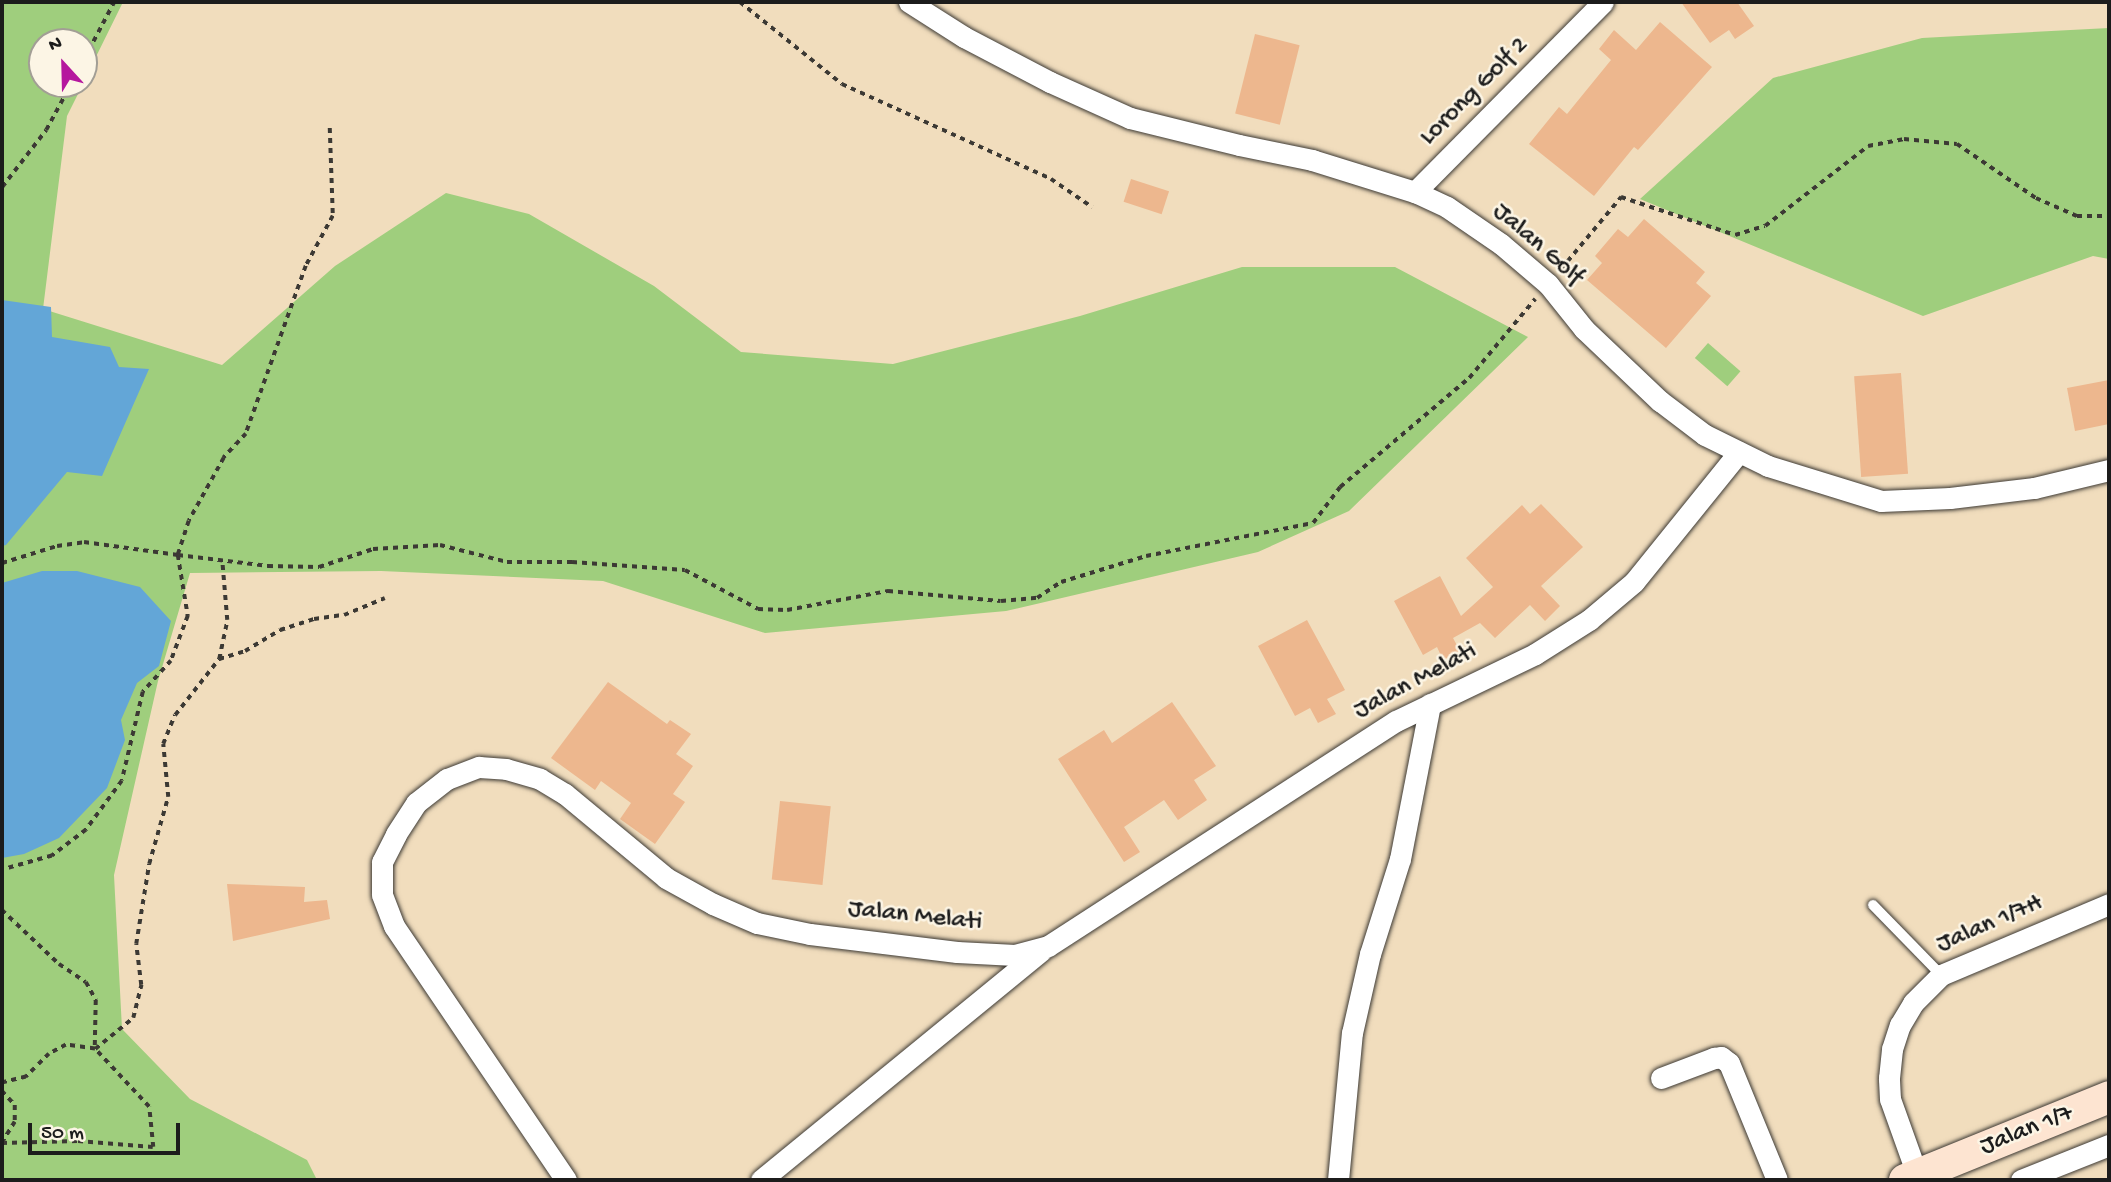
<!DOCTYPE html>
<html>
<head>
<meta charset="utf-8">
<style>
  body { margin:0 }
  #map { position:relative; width:2111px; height:1182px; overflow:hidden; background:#f1ddbd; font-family:"Gochi Hand",sans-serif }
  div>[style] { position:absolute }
  .green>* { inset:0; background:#9fce7d; transform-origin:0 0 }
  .water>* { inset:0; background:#63a6d7 }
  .building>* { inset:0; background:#edb78e; transform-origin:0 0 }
  .path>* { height:3.5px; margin-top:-1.75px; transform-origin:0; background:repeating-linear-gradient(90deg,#3c3934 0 5px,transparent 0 10px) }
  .roads { filter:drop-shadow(0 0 2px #3c3934) drop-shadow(0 0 2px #3c3934) }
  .lane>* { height:10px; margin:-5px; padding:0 5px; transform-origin:5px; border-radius:5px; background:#fff }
  .street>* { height:21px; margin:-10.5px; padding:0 10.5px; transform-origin:10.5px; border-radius:10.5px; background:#fff }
  .secondary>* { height:32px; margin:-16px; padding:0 16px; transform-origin:16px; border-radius:16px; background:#fde4d1 }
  span { translate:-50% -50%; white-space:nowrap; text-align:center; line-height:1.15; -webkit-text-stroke:5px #fcf5e5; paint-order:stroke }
  .street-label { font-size:26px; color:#1c1c1c }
  .frame { position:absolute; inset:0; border:4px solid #1c1c1c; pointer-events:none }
  .north { position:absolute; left:28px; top:28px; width:70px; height:70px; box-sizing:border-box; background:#fcf5e5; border:2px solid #a29e95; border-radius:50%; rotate:338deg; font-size:19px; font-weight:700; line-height:28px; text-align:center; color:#1c1c1c }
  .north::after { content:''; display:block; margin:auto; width:24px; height:32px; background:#b5179e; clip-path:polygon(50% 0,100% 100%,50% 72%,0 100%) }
  .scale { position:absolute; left:28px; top:1123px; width:152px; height:32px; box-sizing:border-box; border:4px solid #1c1c1c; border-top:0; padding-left:9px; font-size:21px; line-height:24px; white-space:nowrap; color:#1c1c1c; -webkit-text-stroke:5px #fcf5e5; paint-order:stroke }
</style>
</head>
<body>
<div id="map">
  <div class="green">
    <i style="clip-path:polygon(2px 2px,123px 2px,84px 81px,84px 42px,42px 42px,42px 84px,83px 84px,67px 116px,43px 309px,222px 365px,335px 266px,446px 193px,529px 214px,654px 286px,741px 352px,893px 364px,1080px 316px,1242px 267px,1395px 267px,1528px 337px,1349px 511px,1258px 552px,1006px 611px,765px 633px,603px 581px,381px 571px,190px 573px,158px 681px,114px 875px,122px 1029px,190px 1099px,307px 1160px,317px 1180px,2px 1180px)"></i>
    <i style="clip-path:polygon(2109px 28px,2109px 259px,2093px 256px,1923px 316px,1640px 199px,1773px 78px,1922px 38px)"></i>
    <i style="left:1708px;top:343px;width:43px;height:20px;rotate:41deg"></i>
  </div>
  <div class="water">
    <i style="clip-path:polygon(2px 300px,51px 307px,52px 337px,110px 347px,119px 367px,149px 369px,102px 476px,67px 472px,6px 545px,2px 546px)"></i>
    <i style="clip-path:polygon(42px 571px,77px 571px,140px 587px,171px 621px,159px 666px,137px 683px,121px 720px,125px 740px,107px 788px,59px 838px,24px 854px,2px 858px,2px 583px)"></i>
  </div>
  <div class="building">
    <i style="clip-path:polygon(1681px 2px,1737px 2px,1754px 26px,1735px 39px,1729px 30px,1710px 43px)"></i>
    <i style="clip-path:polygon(1660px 22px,1712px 67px,1638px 150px,1634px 147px,1594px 196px,1529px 144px,1559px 107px,1567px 114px,1611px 60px,1599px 49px,1614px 30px,1636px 50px)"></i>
    <i style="left:1255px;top:34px;width:46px;height:82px;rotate:14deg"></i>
    <i style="left:1131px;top:179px;width:40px;height:24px;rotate:18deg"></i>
    <i style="clip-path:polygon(1644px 219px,1705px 272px,1696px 283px,1711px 296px,1666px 348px,1587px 280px,1602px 263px,1595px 256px,1618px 229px,1628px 237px)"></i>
    <i style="left:1901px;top:373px;width:101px;height:47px;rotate:86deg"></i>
    <i style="clip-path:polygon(2109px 380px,2109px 424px,2075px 431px,2067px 388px)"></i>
    <i style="clip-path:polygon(1541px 504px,1583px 547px,1541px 586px,1560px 606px,1545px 621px,1530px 605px,1495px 638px,1480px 623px,1453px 638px,1460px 651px,1443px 660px,1437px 647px,1423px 655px,1394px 601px,1440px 576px,1461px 616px,1493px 587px,1466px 558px,1522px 505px,1530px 514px)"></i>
    <i style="clip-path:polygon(1307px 620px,1345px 690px,1327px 699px,1336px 714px,1318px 723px,1310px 708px,1295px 716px,1258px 646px)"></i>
    <i style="clip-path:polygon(608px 682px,667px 724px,670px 720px,691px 734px,676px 754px,693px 766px,673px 794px,685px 802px,655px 844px,620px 819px,631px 803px,601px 781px,595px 790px,551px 758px)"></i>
    <i style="clip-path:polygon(1172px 702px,1216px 766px,1194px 780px,1207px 800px,1178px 820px,1164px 800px,1124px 827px,1140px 852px,1124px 862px,1058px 759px,1104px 730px,1112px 743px)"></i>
    <i style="left:780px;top:801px;width:51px;height:79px;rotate:6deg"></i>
    <i style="clip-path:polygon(227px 884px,305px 887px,304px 902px,327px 900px,330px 919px,233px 941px)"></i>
  </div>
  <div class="path">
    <i style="left:740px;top:2px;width:131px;rotate:38.8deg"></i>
    <i style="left:842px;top:84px;width:230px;rotate:24.4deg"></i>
    <i style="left:1051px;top:179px;width:50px;rotate:34.3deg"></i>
    <i style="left:84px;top:59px;width:64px;rotate:-62.2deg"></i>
    <i style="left:330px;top:128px;width:88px;rotate:88deg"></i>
    <i style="left:333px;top:216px;width:57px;rotate:118.4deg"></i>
    <i style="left:306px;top:266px;width:178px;rotate:109.7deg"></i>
    <i style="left:246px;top:434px;width:33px;rotate:133deg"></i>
    <i style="left:224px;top:458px;width:72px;rotate:119.1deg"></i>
    <i style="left:189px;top:521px;width:36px;rotate:108deg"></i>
    <i style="left:178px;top:555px;width:91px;rotate:7deg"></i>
    <i style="left:268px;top:566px;width:51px;rotate:1.1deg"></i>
    <i style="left:319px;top:567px;width:57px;rotate:-18.4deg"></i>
    <i style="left:373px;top:549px;width:67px;rotate:-3.4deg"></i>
    <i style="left:440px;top:545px;width:69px;rotate:14.2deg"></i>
    <i style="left:507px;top:562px;width:65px"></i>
    <i style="left:572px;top:562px;width:113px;rotate:4deg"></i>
    <i style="left:685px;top:570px;width:83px;rotate:28.1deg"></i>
    <i style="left:758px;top:609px;width:29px;rotate:2deg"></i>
    <i style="left:787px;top:610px;width:103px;rotate:-10.7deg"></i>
    <i style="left:888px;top:591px;width:113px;rotate:5.1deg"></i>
    <i style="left:1001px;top:601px;width:36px;rotate:-5deg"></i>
    <i style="left:1037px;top:598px;width:29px;rotate:-34deg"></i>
    <i style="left:1061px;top:582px;width:89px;rotate:-17deg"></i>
    <i style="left:1146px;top:556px;width:170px;rotate:-11.2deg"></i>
    <i style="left:1313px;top:523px;width:45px;rotate:-53.1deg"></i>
    <i style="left:1340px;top:487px;width:169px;rotate:-40.2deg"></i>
    <i style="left:1469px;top:378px;width:103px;rotate:-50.1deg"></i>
    <i style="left:2px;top:187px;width:72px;rotate:-52.3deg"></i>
    <i style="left:46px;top:130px;width:52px;rotate:-61.5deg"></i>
    <i style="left:1561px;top:269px;width:94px;rotate:-50.2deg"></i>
    <i style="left:1621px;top:197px;width:120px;rotate:18.4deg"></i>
    <i style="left:1735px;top:235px;width:31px;rotate:-17deg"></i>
    <i style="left:1765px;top:226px;width:130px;rotate:-37.8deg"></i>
    <i style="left:1868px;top:146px;width:37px;rotate:-11deg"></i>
    <i style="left:1904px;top:139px;width:53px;rotate:5.4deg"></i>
    <i style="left:1957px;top:144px;width:96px;rotate:34.4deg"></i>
    <i style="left:2036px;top:198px;width:45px;rotate:23.7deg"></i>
    <i style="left:2077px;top:216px;width:32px"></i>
    <i style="left:2px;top:563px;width:58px;rotate:-17.2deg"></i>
    <i style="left:57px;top:546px;width:27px;rotate:-8deg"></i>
    <i style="left:84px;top:542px;width:95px;rotate:7.9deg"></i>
    <i style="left:178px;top:555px;width:62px;rotate:80.7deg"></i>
    <i style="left:188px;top:616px;width:48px;rotate:110.7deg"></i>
    <i style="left:171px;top:661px;width:42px;rotate:132.1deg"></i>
    <i style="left:143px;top:692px;width:91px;rotate:103.3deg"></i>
    <i style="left:122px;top:781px;width:61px;rotate:126.3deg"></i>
    <i style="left:86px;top:830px;width:43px;rotate:142.6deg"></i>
    <i style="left:52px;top:856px;width:52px;rotate:164.4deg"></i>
    <i style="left:219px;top:659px;width:27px;rotate:-17deg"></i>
    <i style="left:245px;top:651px;width:41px;rotate:-31deg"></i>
    <i style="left:280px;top:630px;width:36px;rotate:-18deg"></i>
    <i style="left:314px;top:619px;width:30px;rotate:-8deg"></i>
    <i style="left:344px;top:615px;width:44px;rotate:-22.5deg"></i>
    <i style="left:2px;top:910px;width:79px;rotate:43.5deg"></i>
    <i style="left:59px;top:964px;width:32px;rotate:34deg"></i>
    <i style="left:86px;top:982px;width:21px;rotate:61deg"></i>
    <i style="left:96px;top:1000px;width:49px;rotate:91.2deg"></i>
    <i style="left:95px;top:1049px;width:29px;rotate:-172deg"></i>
    <i style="left:66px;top:1045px;width:19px;rotate:152deg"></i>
    <i style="left:49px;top:1054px;width:33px;rotate:135deg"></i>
    <i style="left:26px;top:1077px;width:25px;rotate:166deg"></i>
    <i style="left:2px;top:1091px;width:19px;rotate:47deg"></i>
    <i style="left:15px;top:1105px;width:17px;rotate:90deg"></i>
    <i style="left:15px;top:1122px;width:25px;rotate:122deg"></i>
    <i style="left:2px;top:1143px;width:76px;rotate:-1.5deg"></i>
    <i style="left:78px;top:1141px;width:75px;rotate:4.6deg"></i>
    <i style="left:153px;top:1147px;width:40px;rotate:-95.7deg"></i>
    <i style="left:149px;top:1107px;width:79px;rotate:-133deg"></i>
    <i style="left:95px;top:1049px;width:49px;rotate:-39.2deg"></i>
    <i style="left:133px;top:1018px;width:34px;rotate:-76deg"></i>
    <i style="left:141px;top:985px;width:41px;rotate:-97deg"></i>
    <i style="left:136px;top:944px;width:81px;rotate:-80.8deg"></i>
    <i style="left:149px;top:864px;width:70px;rotate:-74.2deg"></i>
    <i style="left:168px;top:797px;width:53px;rotate:-95.4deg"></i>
    <i style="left:163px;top:744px;width:31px;rotate:-68deg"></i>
    <i style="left:175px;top:715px;width:71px;rotate:-51.8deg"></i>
    <i style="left:219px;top:659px;width:40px;rotate:-78deg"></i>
    <i style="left:227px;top:620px;width:59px;rotate:-94.8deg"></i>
  </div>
  <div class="roads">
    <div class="lane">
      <i style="left:1873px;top:905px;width:98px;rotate:45.8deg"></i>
    </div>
    <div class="street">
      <i style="left:909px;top:2px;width:65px;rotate:32.5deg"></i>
      <i style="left:964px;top:37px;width:97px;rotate:27.6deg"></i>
      <i style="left:1050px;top:82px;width:88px;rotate:24.2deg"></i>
      <i style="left:1130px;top:118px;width:112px;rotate:13.9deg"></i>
      <i style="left:1239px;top:145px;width:75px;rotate:11.6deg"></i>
      <i style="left:1312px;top:160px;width:108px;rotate:17.3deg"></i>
      <i style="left:1415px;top:192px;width:35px;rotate:25deg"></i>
      <i style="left:1447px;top:207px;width:65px;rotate:34.4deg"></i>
      <i style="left:1501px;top:244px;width:62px;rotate:40.4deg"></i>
      <i style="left:1548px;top:284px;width:58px;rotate:51.3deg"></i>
      <i style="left:1584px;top:329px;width:105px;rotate:43.5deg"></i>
      <i style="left:1660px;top:401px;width:56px;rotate:37.1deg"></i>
      <i style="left:1705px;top:435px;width:70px;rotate:26.2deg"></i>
      <i style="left:1768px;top:466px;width:118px;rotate:17.2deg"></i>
      <i style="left:1881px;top:501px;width:69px;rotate:-2.5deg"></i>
      <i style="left:1950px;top:498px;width:85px;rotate:-6.8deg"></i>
      <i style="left:2034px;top:488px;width:77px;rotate:-13.5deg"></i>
      <i style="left:1415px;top:192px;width:267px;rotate:-45.3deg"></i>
      <i style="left:1661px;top:1078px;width:57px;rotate:-20.7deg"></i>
      <i style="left:1714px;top:1058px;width:7px;rotate:-8deg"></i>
      <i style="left:1721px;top:1057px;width:10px;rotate:37deg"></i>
      <i style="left:1729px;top:1063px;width:126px;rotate:67.7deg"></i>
      <i style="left:566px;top:1180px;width:307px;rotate:-124.1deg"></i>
      <i style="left:394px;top:926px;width:34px;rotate:-111deg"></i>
      <i style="left:382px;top:894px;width:32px;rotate:-90deg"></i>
      <i style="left:382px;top:862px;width:31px;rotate:-63deg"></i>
      <i style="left:396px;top:834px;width:37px;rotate:-57deg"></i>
      <i style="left:416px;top:803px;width:39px;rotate:-38deg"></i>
      <i style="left:447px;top:779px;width:34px;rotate:-21deg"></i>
      <i style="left:479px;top:767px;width:27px;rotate:4deg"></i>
      <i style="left:506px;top:769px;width:35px;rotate:16deg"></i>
      <i style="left:540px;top:779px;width:29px;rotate:31deg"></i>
      <i style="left:565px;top:794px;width:131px;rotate:39.7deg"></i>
      <i style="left:666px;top:878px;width:54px;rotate:29deg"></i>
      <i style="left:713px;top:904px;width:48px;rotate:23.4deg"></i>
      <i style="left:757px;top:923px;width:54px;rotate:11.7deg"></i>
      <i style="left:810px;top:934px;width:148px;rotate:7deg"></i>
      <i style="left:957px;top:952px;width:58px;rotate:3deg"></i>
      <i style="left:1015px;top:955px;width:34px;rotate:-15deg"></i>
      <i style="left:1048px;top:946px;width:414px;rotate:-32.9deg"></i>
      <i style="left:1396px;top:721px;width:154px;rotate:-25.7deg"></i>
      <i style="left:1535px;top:654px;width:64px;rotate:-32.2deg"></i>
      <i style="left:1589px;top:620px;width:59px;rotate:-40.2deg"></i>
      <i style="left:1634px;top:582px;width:167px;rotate:-51.1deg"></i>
      <i style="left:761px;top:1180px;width:362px;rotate:-39.3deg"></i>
      <i style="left:1338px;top:1180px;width:148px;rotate:-84.6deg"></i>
      <i style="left:1352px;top:1033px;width:81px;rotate:-77.2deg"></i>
      <i style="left:1370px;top:954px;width:100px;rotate:-72.5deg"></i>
      <i style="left:1400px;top:859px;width:158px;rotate:-79deg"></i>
      <i style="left:1919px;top:1180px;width:86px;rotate:-109.7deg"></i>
      <i style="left:1890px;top:1099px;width:21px;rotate:-93deg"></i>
      <i style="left:1889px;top:1078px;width:29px;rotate:-84deg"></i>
      <i style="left:1892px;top:1049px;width:25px;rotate:-72deg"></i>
      <i style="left:1900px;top:1025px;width:26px;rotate:-59deg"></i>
      <i style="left:1913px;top:1003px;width:40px;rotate:-45deg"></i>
      <i style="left:1941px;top:975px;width:182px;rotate:-22.9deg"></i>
      <i style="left:2021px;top:1180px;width:95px;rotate:-21.7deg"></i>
    </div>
    <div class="secondary">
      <i style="left:1905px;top:1180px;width:220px;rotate:-22.1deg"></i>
    </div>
  </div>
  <div class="street-label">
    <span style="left:1475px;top:92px;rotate:-45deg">Lorong Golf 2</span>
    <span style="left:1537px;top:245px;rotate:41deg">Jalan Golf</span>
    <span style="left:1416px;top:682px;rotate:-28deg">Jalan Melati</span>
    <span style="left:915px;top:917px;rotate:6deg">Jalan Melati</span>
    <span style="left:1990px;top:925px;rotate:-23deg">Jalan 1/7H</span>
    <span style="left:2027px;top:1131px;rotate:-22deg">Jalan 1/7</span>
  </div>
  <div class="frame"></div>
  <div class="north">N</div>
  <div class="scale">50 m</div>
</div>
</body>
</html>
